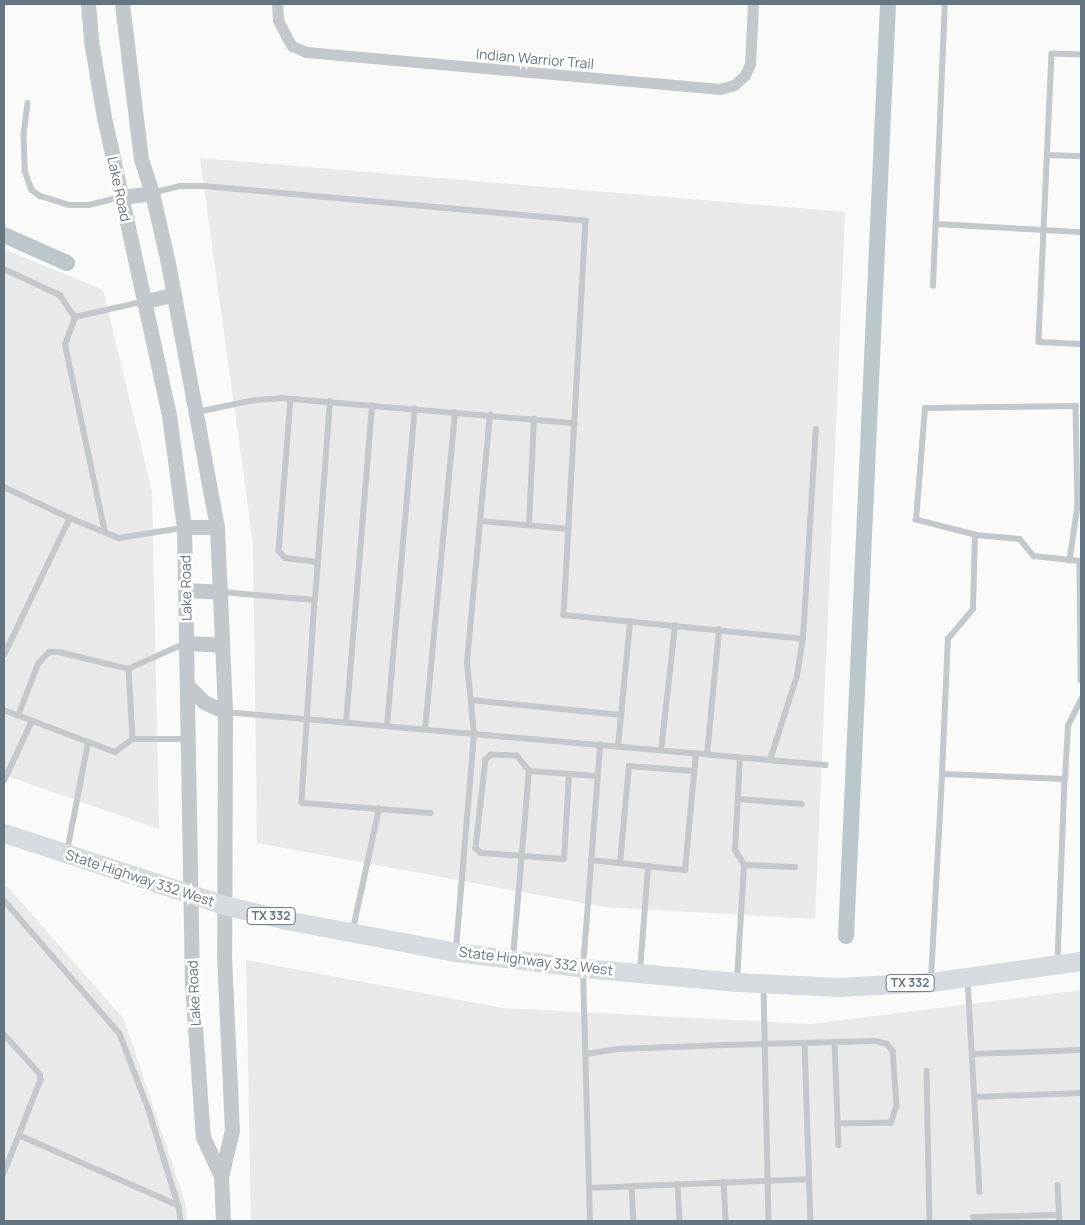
<!DOCTYPE html>
<html>
<head>
<meta charset="utf-8">
<style>
  body { margin:0 }
  #map { position:relative; width:1085px; height:1225px; overflow:hidden; background:#fafaf8; font-family:Manrope,sans-serif }
  div>[style] { position:absolute }
  .built>* { inset:0; background:#e8e9e9 }
  .canal>* { height:16px; margin:-8px; padding:0 8px; transform-origin:8px; border-radius:8px; background:#bbc7cb }
  .service>* { height:5.5px; margin:-2.75px; padding:0 2.75px; transform-origin:2.75px; border-radius:2.75px; background:#c3c8cc }
  .minor>* { height:11px; margin:-5.5px; padding:0 5.5px; transform-origin:5.5px; border-radius:5.5px; background:#c3c8cc }
  .tertiary>* { height:15px; margin:-7.5px; padding:0 7.5px; transform-origin:7.5px; border-radius:7.5px; background:#c3c8cc }
  .primary>* { height:19px; margin:-9.5px; padding:0 9.5px; transform-origin:9.5px; border-radius:9.5px; background:#d6dbdf }
  span { translate:-50% -50%; white-space:nowrap; text-align:center; line-height:1.15; -webkit-text-stroke:5px #fff; paint-order:stroke }
  .shield-label span { padding:1px 4px; background:#fff; border:1px solid; border-radius:4px; -webkit-text-stroke-width:0 }
  .shield-label { font-size:12px; color:#657683; font-weight:700 }
  .street-label { font-size:14px; color:#657683 }
  .frame { position:absolute; inset:0; border:5px solid #657683; pointer-events:none }
</style>
</head>
<body>
<div id="map">
  <div class="built">
    <i style="clip-path:polygon(200px 158px,845px 212px,815px 919px,604px 907px,257px 843px,253px 543px)"></i>
    <i style="clip-path:polygon(4px 249px,103px 290px,152px 492px,159px 829px,4px 775px)"></i>
    <i style="clip-path:polygon(4px 886px,8px 887px,124px 1019px,186px 1205px,187px 1221px,4px 1221px)"></i>
    <i style="clip-path:polygon(246px 960px,503px 1008px,811px 1024px,1081px 990px,1081px 1221px,251px 1221px)"></i>
  </div>
  <div class="canal">
    <i style="left:4px;top:235px;width:69px;rotate:24deg"></i>
    <i style="left:846px;top:936px;width:933px;rotate:-87.42deg"></i>
  </div>
  <div class="service">
    <i style="left:1081px;top:55px;width:29px;rotate:-178deg"></i>
    <i style="left:1052px;top:54px;width:288px;rotate:92.6deg"></i>
    <i style="left:1039px;top:342px;width:42px;rotate:2.7deg"></i>
    <i style="left:28px;top:103px;width:31px;rotate:97deg"></i>
    <i style="left:24px;top:134px;width:37px;rotate:88deg"></i>
    <i style="left:25px;top:171px;width:20px;rotate:70deg"></i>
    <i style="left:32px;top:190px;width:10px;rotate:37deg"></i>
    <i style="left:40px;top:196px;width:30px;rotate:17deg"></i>
    <i style="left:69px;top:205px;width:20px"></i>
    <i style="left:89px;top:205px;width:33px;rotate:-14deg"></i>
    <i style="left:1047px;top:155px;width:34px;rotate:2deg"></i>
    <i style="left:152px;top:193px;width:29px;rotate:-14deg"></i>
    <i style="left:180px;top:186px;width:24px"></i>
    <i style="left:204px;top:186px;width:384px;rotate:5.2deg"></i>
    <i style="left:586px;top:221px;width:395px;rotate:93.2deg"></i>
    <i style="left:564px;top:615px;width:240px;rotate:5.7deg"></i>
    <i style="left:936px;top:224px;width:145px;rotate:3.2deg"></i>
    <i style="left:4px;top:269px;width:62px;rotate:24.9deg"></i>
    <i style="left:60px;top:295px;width:27px;rotate:56deg"></i>
    <i style="left:933px;top:286px;width:282px;rotate:-87.6deg"></i>
    <i style="left:291px;top:399px;width:152px;rotate:94.5deg"></i>
    <i style="left:279px;top:551px;width:9px;rotate:49deg"></i>
    <i style="left:285px;top:558px;width:33px;rotate:7deg"></i>
    <i style="left:197px;top:412px;width:59px;rotate:-11.7deg"></i>
    <i style="left:255px;top:400px;width:26px;rotate:-4deg"></i>
    <i style="left:281px;top:398px;width:295px;rotate:4.9deg"></i>
    <i style="left:4px;top:487px;width:73px;rotate:25.2deg"></i>
    <i style="left:70px;top:518px;width:53px;rotate:22.2deg"></i>
    <i style="left:119px;top:538px;width:64px;rotate:-9deg"></i>
    <i style="left:480px;top:521px;width:89px;rotate:5.1deg"></i>
    <i style="left:529px;top:525px;width:106px;rotate:-87.3deg"></i>
    <i style="left:105px;top:533px;width:192px;rotate:-102deg"></i>
    <i style="left:65px;top:345px;width:30px;rotate:-70deg"></i>
    <i style="left:75px;top:317px;width:68px;rotate:-12.8deg"></i>
    <i style="left:975px;top:535px;width:61px;rotate:-165.7deg"></i>
    <i style="left:916px;top:520px;width:112px;rotate:-85.4deg"></i>
    <i style="left:925px;top:408px;width:151px;rotate:-0.8deg"></i>
    <i style="left:1076px;top:406px;width:100px;rotate:88.9deg"></i>
    <i style="left:1078px;top:506px;width:55px;rotate:98.4deg"></i>
    <i style="left:221px;top:592px;width:94px;rotate:4.9deg"></i>
    <i style="left:315px;top:600px;width:203px;rotate:93.7deg"></i>
    <i style="left:302px;top:803px;width:129px;rotate:4.4deg"></i>
    <i style="left:315px;top:600px;width:199px;rotate:-85.7deg"></i>
    <i style="left:185px;top:644px;width:61px;rotate:155.9deg"></i>
    <i style="left:129px;top:669px;width:70px;rotate:86.7deg"></i>
    <i style="left:133px;top:739px;width:55px"></i>
    <i style="left:4px;top:655px;width:152px;rotate:-64.3deg"></i>
    <i style="left:471px;top:700px;width:151px;rotate:5.7deg"></i>
    <i style="left:4px;top:710px;width:119px;rotate:20.7deg"></i>
    <i style="left:115px;top:752px;width:22px;rotate:-36deg"></i>
    <i style="left:225px;top:712px;width:603px;rotate:5.04deg"></i>
    <i style="left:18px;top:716px;width:56px;rotate:-69deg"></i>
    <i style="left:38px;top:664px;width:16px;rotate:-47deg"></i>
    <i style="left:49px;top:652px;width:10px"></i>
    <i style="left:59px;top:652px;width:72px;rotate:13.7deg"></i>
    <i style="left:346px;top:723px;width:318px;rotate:-85.3deg"></i>
    <i style="left:387px;top:726px;width:318px;rotate:-85deg"></i>
    <i style="left:425px;top:730px;width:319px;rotate:-84.6deg"></i>
    <i style="left:618px;top:747px;width:126px;rotate:-84.5deg"></i>
    <i style="left:661px;top:751px;width:126px;rotate:-83.6deg"></i>
    <i style="left:707px;top:755px;width:126px;rotate:-84.5deg"></i>
    <i style="left:770px;top:760px;width:88px;rotate:-72.2deg"></i>
    <i style="left:797px;top:676px;width:37px;rotate:-81deg"></i>
    <i style="left:803px;top:639px;width:210px;rotate:-86.5deg"></i>
    <i style="left:529px;top:771px;width:19px;rotate:-129deg"></i>
    <i style="left:517px;top:756px;width:26px;rotate:-178deg"></i>
    <i style="left:491px;top:755px;width:7px;rotate:135deg"></i>
    <i style="left:486px;top:760px;width:89px;rotate:96.5deg"></i>
    <i style="left:476px;top:848px;width:7px;rotate:45deg"></i>
    <i style="left:481px;top:853px;width:83px;rotate:4.1deg"></i>
    <i style="left:564px;top:859px;width:85px;rotate:-86.6deg"></i>
    <i style="left:942px;top:774px;width:135px;rotate:-87.5deg"></i>
    <i style="left:948px;top:639px;width:39px;rotate:-50deg"></i>
    <i style="left:973px;top:609px;width:74px;rotate:-88.5deg"></i>
    <i style="left:975px;top:535px;width:45px;rotate:5.1deg"></i>
    <i style="left:1020px;top:539px;width:22px;rotate:51deg"></i>
    <i style="left:1034px;top:556px;width:46px;rotate:6.2deg"></i>
    <i style="left:1080px;top:561px;width:119px;rotate:89.5deg"></i>
    <i style="left:1065px;top:779px;width:53px;rotate:-86.8deg"></i>
    <i style="left:1068px;top:726px;width:30px;rotate:-64deg"></i>
    <i style="left:4px;top:781px;width:66px;rotate:-65deg"></i>
    <i style="left:738px;top:799px;width:64px;rotate:4.5deg"></i>
    <i style="left:67px;top:852px;width:111px;rotate:-79.1deg"></i>
    <i style="left:591px;top:860px;width:95px;rotate:6.1deg"></i>
    <i style="left:685px;top:870px;width:117px;rotate:-84.6deg"></i>
    <i style="left:620px;top:863px;width:97px;rotate:-84.7deg"></i>
    <i style="left:629px;top:766px;width:65px;rotate:4.4deg"></i>
    <i style="left:744px;top:865px;width:51px;rotate:2.2deg"></i>
    <i style="left:4px;top:900px;width:177px;rotate:49.1deg"></i>
    <i style="left:120px;top:1034px;width:81px;rotate:69.1deg"></i>
    <i style="left:149px;top:1110px;width:102px;rotate:72.8deg"></i>
    <i style="left:179px;top:1207px;width:14px;rotate:82deg"></i>
    <i style="left:353px;top:929px;width:123px;rotate:-77.8deg"></i>
    <i style="left:456px;top:949px;width:216px;rotate:-85.2deg"></i>
    <i style="left:474px;top:734px;width:72px;rotate:-95.6deg"></i>
    <i style="left:467px;top:662px;width:248px;rotate:-84.7deg"></i>
    <i style="left:513px;top:957px;width:187px;rotate:-85.1deg"></i>
    <i style="left:529px;top:771px;width:69px;rotate:4.1deg"></i>
    <i style="left:640px;top:971px;width:105px;rotate:-85.6deg"></i>
    <i style="left:931px;top:979px;width:205px;rotate:-86.9deg"></i>
    <i style="left:942px;top:774px;width:123px;rotate:2.3deg"></i>
    <i style="left:1065px;top:779px;width:184px;rotate:92.2deg"></i>
    <i style="left:968px;top:979px;width:213px;rotate:86.8deg"></i>
    <i style="left:737px;top:980px;width:115px;rotate:-86.5deg"></i>
    <i style="left:744px;top:865px;width:17px;rotate:-121deg"></i>
    <i style="left:735px;top:850px;width:92px;rotate:-86.9deg"></i>
    <i style="left:764px;top:986px;width:235px;rotate:88.8deg"></i>
    <i style="left:4px;top:1034px;width:54px;rotate:48deg"></i>
    <i style="left:40px;top:1074px;width:6px;rotate:81deg"></i>
    <i style="left:41px;top:1080px;width:101px;rotate:111.5deg"></i>
    <i style="left:835px;top:1042px;width:103px;rotate:87.8deg"></i>
    <i style="left:805px;top:1043px;width:178px;rotate:88.1deg"></i>
    <i style="left:586px;top:1054px;width:32px;rotate:-9deg"></i>
    <i style="left:618px;top:1049px;width:107px;rotate:-2.1deg"></i>
    <i style="left:725px;top:1045px;width:151px;rotate:-1.5deg"></i>
    <i style="left:876px;top:1041px;width:11px;rotate:15deg"></i>
    <i style="left:887px;top:1044px;width:9px;rotate:49deg"></i>
    <i style="left:893px;top:1051px;width:55px;rotate:85.8deg"></i>
    <i style="left:897px;top:1106px;width:18px;rotate:109deg"></i>
    <i style="left:891px;top:1123px;width:53px;rotate:178.9deg"></i>
    <i style="left:973px;top:1054px;width:108px;rotate:-2.1deg"></i>
    <i style="left:927px;top:1071px;width:150px;rotate:88.9deg"></i>
    <i style="left:975px;top:1097px;width:106px;rotate:-2.2deg"></i>
    <i style="left:19px;top:1135px;width:174px;rotate:23.8deg"></i>
    <i style="left:724px;top:1182px;width:39px;rotate:87deg"></i>
    <i style="left:678px;top:1184px;width:37px;rotate:87deg"></i>
    <i style="left:1058px;top:1185px;width:36px;rotate:87deg"></i>
    <i style="left:632px;top:1186px;width:35px;rotate:87deg"></i>
    <i style="left:589px;top:1188px;width:220px;rotate:-2.3deg"></i>
    <i style="left:973px;top:1217px;width:86px;rotate:-1.3deg"></i>
    <i style="left:590px;top:1221px;width:253px;rotate:-91.6deg"></i>
    <i style="left:583px;top:968px;width:224px;rotate:-85.6deg"></i>
  </div>
  <div class="minor">
    <i style="left:277px;top:4px;width:16px;rotate:86deg"></i>
    <i style="left:278px;top:20px;width:18px;rotate:63deg"></i>
    <i style="left:286px;top:36px;width:12px;rotate:59deg"></i>
    <i style="left:292px;top:46px;width:15px;rotate:23deg"></i>
    <i style="left:306px;top:52px;width:416px;rotate:5.1deg"></i>
    <i style="left:720px;top:89px;width:15px;rotate:-16deg"></i>
    <i style="left:734px;top:85px;width:15px;rotate:-42deg"></i>
    <i style="left:745px;top:75px;width:12px;rotate:-66deg"></i>
    <i style="left:750px;top:64px;width:60px;rotate:-87.1deg"></i>
  </div>
  <div class="tertiary">
    <i style="left:88px;top:4px;width:37px;rotate:85deg"></i>
    <i style="left:91px;top:41px;width:77px;rotate:80.3deg"></i>
    <i style="left:104px;top:117px;width:305px;rotate:77.7deg"></i>
    <i style="left:169px;top:415px;width:113px;rotate:82.4deg"></i>
    <i style="left:184px;top:527px;width:458px;rotate:89deg"></i>
    <i style="left:192px;top:985px;width:152px;rotate:85.9deg"></i>
    <i style="left:203px;top:1137px;width:43px;rotate:65.2deg"></i>
    <i style="left:122px;top:4px;width:156px;rotate:83deg"></i>
    <i style="left:141px;top:159px;width:36px;rotate:72deg"></i>
    <i style="left:152px;top:193px;width:72px;rotate:77.1deg"></i>
    <i style="left:168px;top:263px;width:269px;rotate:79.5deg"></i>
    <i style="left:217px;top:527px;width:185px;rotate:87.5deg"></i>
    <i style="left:225px;top:712px;width:243px;rotate:90.2deg"></i>
    <i style="left:224px;top:955px;width:175px;rotate:87.4deg"></i>
    <i style="left:232px;top:1130px;width:47px;rotate:103.4deg"></i>
    <i style="left:221px;top:1176px;width:45px;rotate:87.5deg"></i>
    <i style="left:121px;top:197px;width:31px;rotate:-7deg"></i>
    <i style="left:143px;top:302px;width:32px;rotate:-14deg"></i>
    <i style="left:184px;top:527px;width:33px"></i>
    <i style="left:186px;top:590px;width:35px;rotate:3deg"></i>
    <i style="left:187px;top:643px;width:35px;rotate:3deg"></i>
    <i style="left:188px;top:686px;width:23px;rotate:45deg"></i>
    <i style="left:204px;top:702px;width:23px;rotate:25deg"></i>
  </div>
  <div class="primary">
    <i style="left:4px;top:833px;width:231px;rotate:18.1deg"></i>
    <i style="left:224px;top:905px;width:64px;rotate:13.6deg"></i>
    <i style="left:286px;top:920px;width:172px;rotate:10.7deg"></i>
    <i style="left:455px;top:952px;width:129px;rotate:7.1deg"></i>
    <i style="left:583px;top:968px;width:155px;rotate:5.2deg"></i>
    <i style="left:737px;top:982px;width:101px;rotate:2.8deg"></i>
    <i style="left:838px;top:987px;width:93px;rotate:-3.1deg"></i>
    <i style="left:931px;top:982px;width:151px;rotate:-8deg"></i>
  </div>
  <div class="shield-label">
    <span style="left:271px;top:916px">TX 332</span>
    <span style="left:910px;top:983px">TX 332</span>
  </div>
  <div class="street-label">
    <span style="left:535px;top:59px;rotate:5deg">Indian Warrior Trail</span>
    <span style="left:119px;top:189px;rotate:78deg">Lake Road</span>
    <span style="left:186px;top:588px;rotate:-91deg">Lake Road</span>
    <span style="left:140px;top:878px;rotate:18deg">State Highway 332 West</span>
    <span style="left:536px;top:961px;rotate:7deg">State Highway 332 West</span>
    <span style="left:194px;top:993px;rotate:-93deg">Lake Road</span>
  </div>
  <div class="frame"></div>
</div>
</body>
</html>
